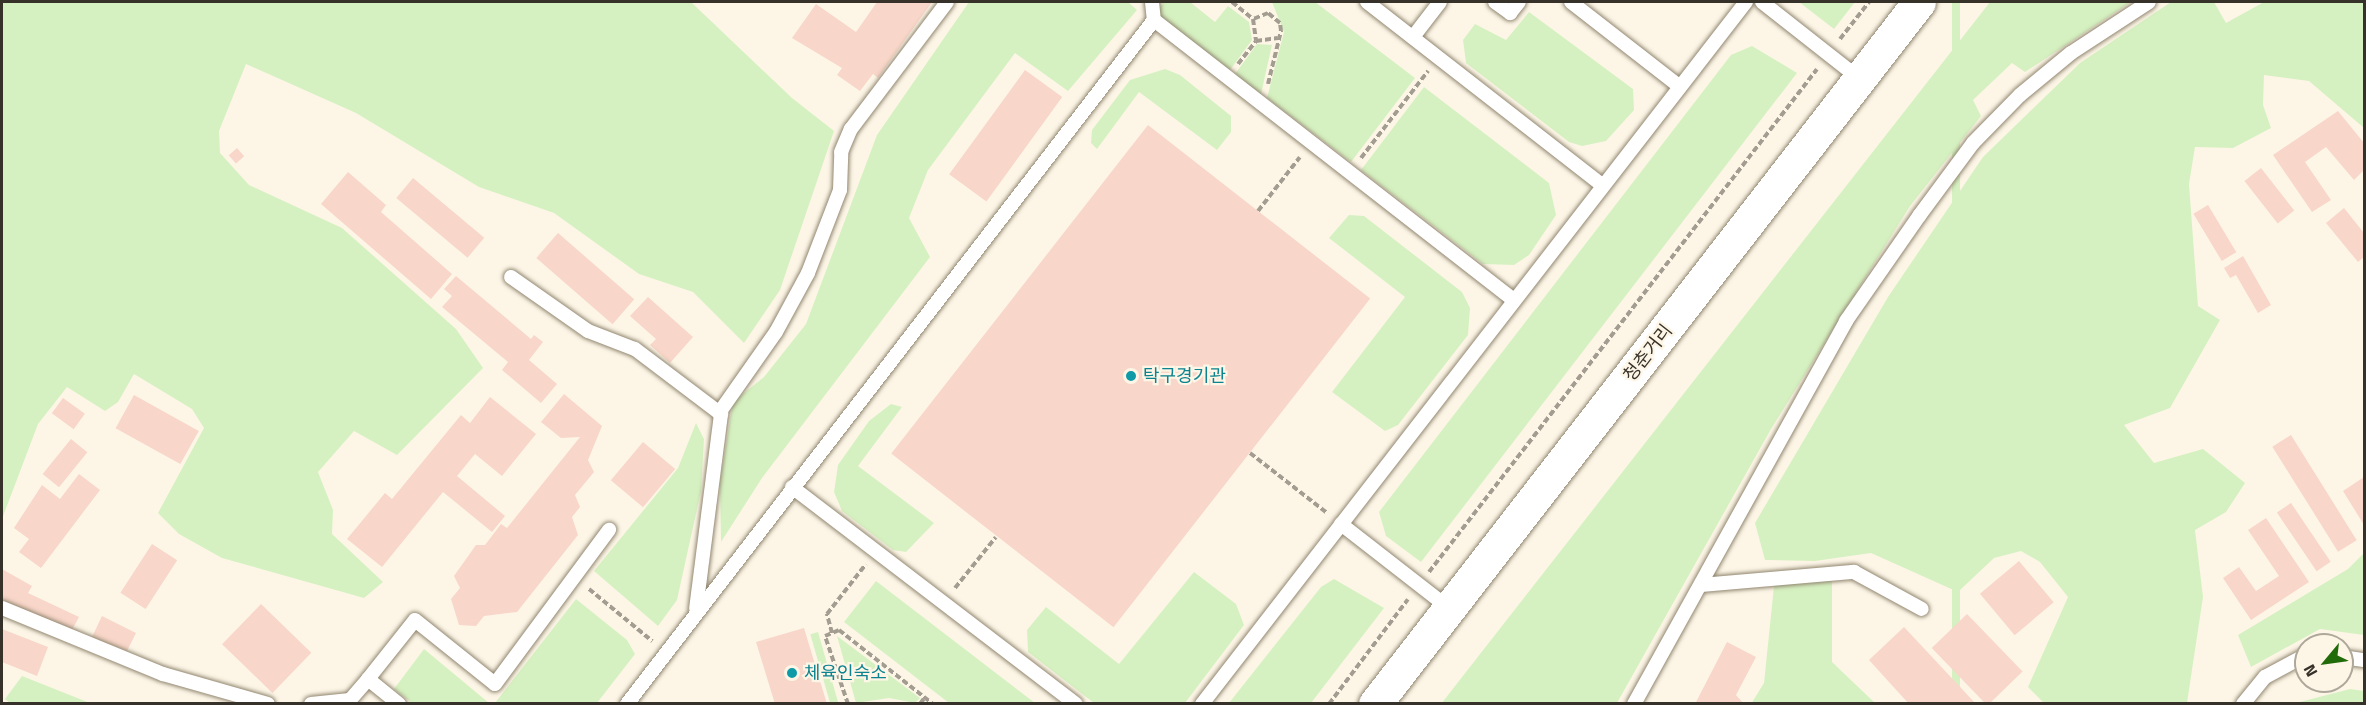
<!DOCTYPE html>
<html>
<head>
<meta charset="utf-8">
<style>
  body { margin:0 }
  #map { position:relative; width:2366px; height:705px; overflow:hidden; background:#fdf6e7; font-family:"Titillium Web","Noto Sans KR",sans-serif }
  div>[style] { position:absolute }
  .green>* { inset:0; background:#d6f1c1; transform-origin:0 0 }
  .building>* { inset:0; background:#f8d6c9; transform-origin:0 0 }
  .path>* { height:4px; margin-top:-2px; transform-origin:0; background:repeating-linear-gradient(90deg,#a39d91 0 6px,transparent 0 9px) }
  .roads { filter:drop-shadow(0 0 2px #918670) drop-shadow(0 0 2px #918670) }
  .service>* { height:14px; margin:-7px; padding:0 7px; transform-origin:7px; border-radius:7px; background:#fff }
  .primary>* { height:33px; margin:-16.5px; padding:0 16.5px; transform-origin:16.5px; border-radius:16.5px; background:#fff }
  .dots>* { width:16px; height:16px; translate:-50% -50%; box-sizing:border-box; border:3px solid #fdf6e7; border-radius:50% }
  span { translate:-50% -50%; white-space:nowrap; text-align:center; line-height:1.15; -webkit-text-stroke:4.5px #fdf6e7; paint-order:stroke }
  .street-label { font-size:18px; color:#373229 }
  .culture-label { font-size:18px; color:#0d838f }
  .left { translate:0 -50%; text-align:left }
  .frame { position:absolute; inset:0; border:3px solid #373229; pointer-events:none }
  .north { position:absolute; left:2294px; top:633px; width:60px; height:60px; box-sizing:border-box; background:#fdf6e7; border:2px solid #aea89b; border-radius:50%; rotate:241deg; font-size:16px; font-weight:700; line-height:24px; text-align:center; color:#373229 }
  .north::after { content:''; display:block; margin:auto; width:21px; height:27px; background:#216b0a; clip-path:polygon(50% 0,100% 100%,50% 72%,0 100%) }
</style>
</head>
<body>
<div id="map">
  <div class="green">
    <i style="clip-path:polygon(2px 2px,691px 2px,792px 98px,834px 131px,780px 290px,744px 343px,693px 292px,639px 274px,554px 213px,479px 187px,356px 113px,246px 64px,219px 131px,220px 153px,249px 185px,342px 228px,456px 329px,483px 368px,397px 455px,354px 431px,318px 472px,333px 510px,332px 534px,383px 582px,364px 598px,222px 558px,179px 534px,158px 513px,204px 428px,192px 409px,134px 374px,118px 402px,105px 411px,67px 387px,38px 424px,2px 519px)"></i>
    <i style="clip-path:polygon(969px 2px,1128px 2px,1137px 10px,1068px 91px,1015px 53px,928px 170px,909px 218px,930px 257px,762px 478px,721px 542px,720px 482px,733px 402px,764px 377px,806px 324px,877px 135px)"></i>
    <i style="clip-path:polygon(1164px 2px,1190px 2px,1215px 22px,1228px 6px,1249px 22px,1252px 40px,1230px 70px,1155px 13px)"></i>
    <i style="clip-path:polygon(1272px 2px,1315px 2px,1415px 78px,1351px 162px,1267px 98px,1284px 32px)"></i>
    <i style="clip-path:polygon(1799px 2px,1855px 2px,1834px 29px)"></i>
    <i style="left:1952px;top:2px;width:8px;height:885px"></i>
    <i style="clip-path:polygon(1990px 2px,2131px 2px,2025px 72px,2012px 63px,1973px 100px,1981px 116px,1910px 206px,1771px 429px,1617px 703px,1441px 704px)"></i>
    <i style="clip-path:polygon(2171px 2px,2214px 2px,2226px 23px,2264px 2px,2364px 2px,2364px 128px,2309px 81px,2264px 75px,2263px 105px,2271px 128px,2233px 148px,2195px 147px,2189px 184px,2198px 306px,2220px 320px,2170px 408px,2124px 425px,2154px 463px,2203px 449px,2245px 483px,2226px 512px,2195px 530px,2203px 597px,2187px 703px,2044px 703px,2028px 687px,2068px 597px,2040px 562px,2021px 551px,1994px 558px,1958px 592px,1871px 553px,1815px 561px,1765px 560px,1755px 523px,1888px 297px,1983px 157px,2080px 63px)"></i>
    <i style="clip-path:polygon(1529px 12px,1633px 89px,1634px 110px,1606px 141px,1582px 146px,1569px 142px,1466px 63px,1463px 40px,1475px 24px,1506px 40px)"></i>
    <i style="clip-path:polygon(1257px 44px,1272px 45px,1261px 94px,1235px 74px)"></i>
    <i style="clip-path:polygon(1752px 46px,1797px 73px,1421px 562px,1386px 536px,1379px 512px,1731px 55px)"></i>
    <i style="clip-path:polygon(1165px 69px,1180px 75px,1231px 116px,1231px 132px,1217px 150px,1139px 92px,1097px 149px,1091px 143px,1092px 130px,1130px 80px)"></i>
    <i style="clip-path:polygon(1424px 87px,1549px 183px,1556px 215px,1529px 255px,1514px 265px,1483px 264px,1361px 170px)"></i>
    <i style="clip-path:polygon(1349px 215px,1364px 216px,1462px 292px,1470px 308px,1468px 335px,1398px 425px,1385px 431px,1332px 392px,1405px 297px,1329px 238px)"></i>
    <i style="clip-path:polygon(891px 404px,902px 407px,858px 466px,934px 523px,906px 552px,893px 550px,842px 511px,834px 492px,838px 465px,869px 421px)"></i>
    <i style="clip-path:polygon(696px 423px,704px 439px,701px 491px,677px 600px,658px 626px,594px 571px,678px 468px)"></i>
    <i style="clip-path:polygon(2364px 553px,2364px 635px,2320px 629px,2251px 667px,2238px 635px,2348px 569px)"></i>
    <i style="clip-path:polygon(1194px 572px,1236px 604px,1244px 625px,1185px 703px,1094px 703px,1028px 652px,1027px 630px,1046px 607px,1119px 664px)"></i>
    <i style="clip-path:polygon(1334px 579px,1384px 608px,1311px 703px,1229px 703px,1321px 587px)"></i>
    <i style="clip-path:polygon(1832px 579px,1832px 662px,1875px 703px,1751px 704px,1764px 683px,1774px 586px)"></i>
    <i style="clip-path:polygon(876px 581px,1035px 703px,949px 703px,844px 622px)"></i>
    <i style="clip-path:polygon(576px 599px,627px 640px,635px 654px,597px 703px,495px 703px)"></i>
    <i style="left:818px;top:632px;width:74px;height:8px;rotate:74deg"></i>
    <i style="clip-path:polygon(837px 636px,920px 698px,915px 703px,889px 698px,856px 703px)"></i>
    <i style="clip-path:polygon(424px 649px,489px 703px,412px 703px,394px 689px)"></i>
    <i style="clip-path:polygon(22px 676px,90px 703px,10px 703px,5px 699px)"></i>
    <i style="clip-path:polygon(2350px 689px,2364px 691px,2364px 703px,2296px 703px)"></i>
  </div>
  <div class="building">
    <i style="clip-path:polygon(877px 2px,932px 2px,878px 78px,873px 74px,860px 91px,837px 75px,842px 68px,792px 38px,816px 4px,856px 32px)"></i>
    <i style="left:1025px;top:70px;width:46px;height:129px;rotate:36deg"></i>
    <i style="clip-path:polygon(2338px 111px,2364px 143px,2364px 170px,2354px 180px,2326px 147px,2305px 162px,2331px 200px,2312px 212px,2273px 155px)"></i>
    <i style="left:1148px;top:125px;width:282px;height:417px;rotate:38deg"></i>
    <i style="left:237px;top:148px;width:11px;height:11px;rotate:49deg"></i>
    <i style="left:2261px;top:168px;width:54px;height:21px;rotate:52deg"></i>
    <i style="clip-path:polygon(348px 172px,386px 205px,381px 212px,452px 274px,431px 299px,321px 204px)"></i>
    <i style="left:413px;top:178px;width:93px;height:26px;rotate:40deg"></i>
    <i style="left:2208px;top:205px;width:55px;height:17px;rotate:59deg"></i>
    <i style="clip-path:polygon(2344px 208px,2364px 233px,2364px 257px,2358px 262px,2326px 223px)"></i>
    <i style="left:558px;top:233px;width:101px;height:33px;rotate:41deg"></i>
    <i style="clip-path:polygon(2243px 256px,2271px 305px,2258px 313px,2236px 275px,2230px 278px,2224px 268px)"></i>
    <i style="clip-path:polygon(456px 276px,531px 339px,534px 335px,543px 342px,529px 360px,557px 384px,541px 403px,502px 370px,508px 362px,442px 307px,452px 296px,444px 289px)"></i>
    <i style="clip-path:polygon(648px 297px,693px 337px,670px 363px,650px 345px,656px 339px,630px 316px)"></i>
    <i style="clip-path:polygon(564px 394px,602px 426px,588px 460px,594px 472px,575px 495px,580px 507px,572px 517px,578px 535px,517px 612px,484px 616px,476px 626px,459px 625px,451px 599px,460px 588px,454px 576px,476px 545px,485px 545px,501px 524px,507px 528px,580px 437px,561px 438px,541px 422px)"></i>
    <i style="left:134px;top:395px;width:74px;height:38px;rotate:29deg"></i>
    <i style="clip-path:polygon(490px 397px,536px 434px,502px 476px,475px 454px,457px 476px,505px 516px,492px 532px,443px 492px,382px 567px,347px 539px,385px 493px,392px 499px,461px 415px,470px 423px)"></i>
    <i style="left:63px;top:398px;width:27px;height:19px;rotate:36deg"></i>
    <i style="left:2291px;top:435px;width:124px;height:22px;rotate:58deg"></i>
    <i style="left:71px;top:439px;width:21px;height:45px;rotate:39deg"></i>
    <i style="left:643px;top:442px;width:42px;height:50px;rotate:40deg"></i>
    <i style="clip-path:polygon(79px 474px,100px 490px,41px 568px,19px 552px,29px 539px,14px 528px,42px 485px,60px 499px)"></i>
    <i style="clip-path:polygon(2364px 477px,2364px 525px,2343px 491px)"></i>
    <i style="left:2291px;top:503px;width:71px;height:17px;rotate:56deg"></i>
    <i style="clip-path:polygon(2266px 518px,2309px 582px,2251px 620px,2223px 578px,2239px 567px,2256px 591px,2279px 576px,2248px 530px)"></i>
    <i style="left:152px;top:544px;width:30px;height:58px;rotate:33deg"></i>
    <i style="left:2019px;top:561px;width:54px;height:51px;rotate:50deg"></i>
    <i style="clip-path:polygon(2px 569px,32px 586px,28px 593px,79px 617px,72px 630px,2px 600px)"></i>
    <i style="left:261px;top:604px;width:70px;height:56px;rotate:44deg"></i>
    <i style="left:1967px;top:614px;width:80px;height:49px;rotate:46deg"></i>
    <i style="clip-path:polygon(102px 616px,136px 633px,127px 651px,92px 637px)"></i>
    <i style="clip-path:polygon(1904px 627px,1976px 704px,1909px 704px,1869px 660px)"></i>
    <i style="clip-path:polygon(804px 628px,827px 704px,775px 704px,756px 642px)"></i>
    <i style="clip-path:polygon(2px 629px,48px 647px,37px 676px,2px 662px)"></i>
    <i style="clip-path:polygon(1727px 642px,1756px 657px,1736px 695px,1744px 704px,1695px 704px)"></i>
  </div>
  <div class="path">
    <i style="left:1232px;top:2px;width:27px;rotate:39deg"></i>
    <i style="left:1840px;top:39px;width:47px;rotate:-51.9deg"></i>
    <i style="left:1238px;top:64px;width:29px;rotate:-52deg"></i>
    <i style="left:1268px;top:84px;width:55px;rotate:-76.2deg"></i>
    <i style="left:1281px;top:31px;width:8px;rotate:-97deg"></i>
    <i style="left:1280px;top:23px;width:16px;rotate:-140deg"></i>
    <i style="left:1268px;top:13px;width:16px;rotate:158deg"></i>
    <i style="left:1253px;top:19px;width:22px;rotate:82deg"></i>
    <i style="left:1256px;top:41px;width:22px;rotate:-8deg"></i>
    <i style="left:1361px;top:158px;width:110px;rotate:-52.4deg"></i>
    <i style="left:1258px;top:211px;width:68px;rotate:-52.1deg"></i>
    <i style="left:1250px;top:453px;width:98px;rotate:37.9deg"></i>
    <i style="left:1429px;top:572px;width:635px;rotate:-52.35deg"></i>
    <i style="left:955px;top:588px;width:65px;rotate:-51.2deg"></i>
    <i style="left:589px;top:589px;width:82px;rotate:39.5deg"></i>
    <i style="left:832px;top:633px;width:20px;rotate:-105deg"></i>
    <i style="left:827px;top:614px;width:63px;rotate:-52deg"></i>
    <i style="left:848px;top:704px;width:72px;rotate:-108.7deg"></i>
    <i style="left:825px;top:636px;width:15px;rotate:-23deg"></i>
    <i style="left:839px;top:630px;width:120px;rotate:38.2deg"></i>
    <i style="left:886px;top:704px;width:13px"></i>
    <i style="left:920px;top:704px;width:9px;rotate:-54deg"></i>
    <i style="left:1329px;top:704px;width:131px;rotate:-53deg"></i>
  </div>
  <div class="roads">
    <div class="service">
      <i style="left:1152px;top:2px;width:18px;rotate:84deg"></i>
      <i style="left:1154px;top:20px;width:456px;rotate:37.9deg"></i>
      <i style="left:1367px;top:2px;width:299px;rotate:37.9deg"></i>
      <i style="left:1495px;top:2px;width:19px;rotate:36deg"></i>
      <i style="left:1510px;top:13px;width:14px;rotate:-51deg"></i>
      <i style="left:1571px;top:2px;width:138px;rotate:37.9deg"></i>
      <i style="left:1762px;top:2px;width:125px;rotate:38.2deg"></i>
      <i style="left:1413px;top:37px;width:44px;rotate:-52.4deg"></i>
      <i style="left:511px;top:277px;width:94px;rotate:35deg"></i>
      <i style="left:588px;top:331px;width:50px;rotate:21deg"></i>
      <i style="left:635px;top:349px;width:108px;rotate:37.1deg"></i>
      <i style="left:721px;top:414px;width:196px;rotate:97.3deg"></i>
      <i style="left:719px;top:413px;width:99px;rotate:-54.9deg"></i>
      <i style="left:776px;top:332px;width:67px;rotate:-61.5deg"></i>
      <i style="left:808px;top:273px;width:89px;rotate:-68.9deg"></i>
      <i style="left:840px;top:190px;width:38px;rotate:-88deg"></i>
      <i style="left:841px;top:152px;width:25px;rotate:-67deg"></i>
      <i style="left:851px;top:129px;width:159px;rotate:-52.9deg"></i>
      <i style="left:792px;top:487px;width:357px;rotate:37.4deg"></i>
      <i style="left:1341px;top:524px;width:137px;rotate:37.9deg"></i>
      <i style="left:1701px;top:585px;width:154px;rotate:-4.9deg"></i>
      <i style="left:1854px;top:572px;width:77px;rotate:28.6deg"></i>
      <i style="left:2px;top:608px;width:174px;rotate:22.3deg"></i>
      <i style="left:163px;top:674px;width:109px;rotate:15.9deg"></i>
      <i style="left:2342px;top:657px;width:22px;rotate:8deg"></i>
      <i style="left:368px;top:679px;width:75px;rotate:-51.5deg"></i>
      <i style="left:415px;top:620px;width:102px;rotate:38.7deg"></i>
      <i style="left:495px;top:684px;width:192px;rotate:-53.5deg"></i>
      <i style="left:311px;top:704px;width:39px;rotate:-6deg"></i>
      <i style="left:350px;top:700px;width:28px;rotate:-49deg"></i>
      <i style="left:368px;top:679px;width:40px;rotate:39deg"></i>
      <i style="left:627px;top:704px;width:863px;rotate:-52.39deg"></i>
      <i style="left:1202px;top:704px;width:888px;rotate:-52.23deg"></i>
      <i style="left:1634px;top:704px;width:438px;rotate:-61deg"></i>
      <i style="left:1846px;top:321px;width:128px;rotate:-55.2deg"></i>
      <i style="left:1919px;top:216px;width:91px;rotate:-53.5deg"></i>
      <i style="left:1973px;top:143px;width:67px;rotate:-45.6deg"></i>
      <i style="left:2020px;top:95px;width:66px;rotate:-39.5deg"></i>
      <i style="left:2071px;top:53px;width:93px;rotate:-33.2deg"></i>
      <i style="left:2243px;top:704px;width:35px;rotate:-51deg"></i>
      <i style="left:2265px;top:677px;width:47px;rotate:-28.2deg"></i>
    </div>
    <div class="primary">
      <i style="left:1375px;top:704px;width:888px;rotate:-52.23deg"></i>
    </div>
  </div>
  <div class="dots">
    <i style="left:1131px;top:376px;background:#0f9aa8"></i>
    <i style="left:792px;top:673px;background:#0f9aa8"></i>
  </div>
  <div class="street-label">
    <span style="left:1648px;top:353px;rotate:-52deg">청춘거리</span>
  </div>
  <div class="culture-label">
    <span class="left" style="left:1143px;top:376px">탁구경기관</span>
    <span class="left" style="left:804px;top:673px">체육인숙소</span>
  </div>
  <div class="frame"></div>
  <div class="north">N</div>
</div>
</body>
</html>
